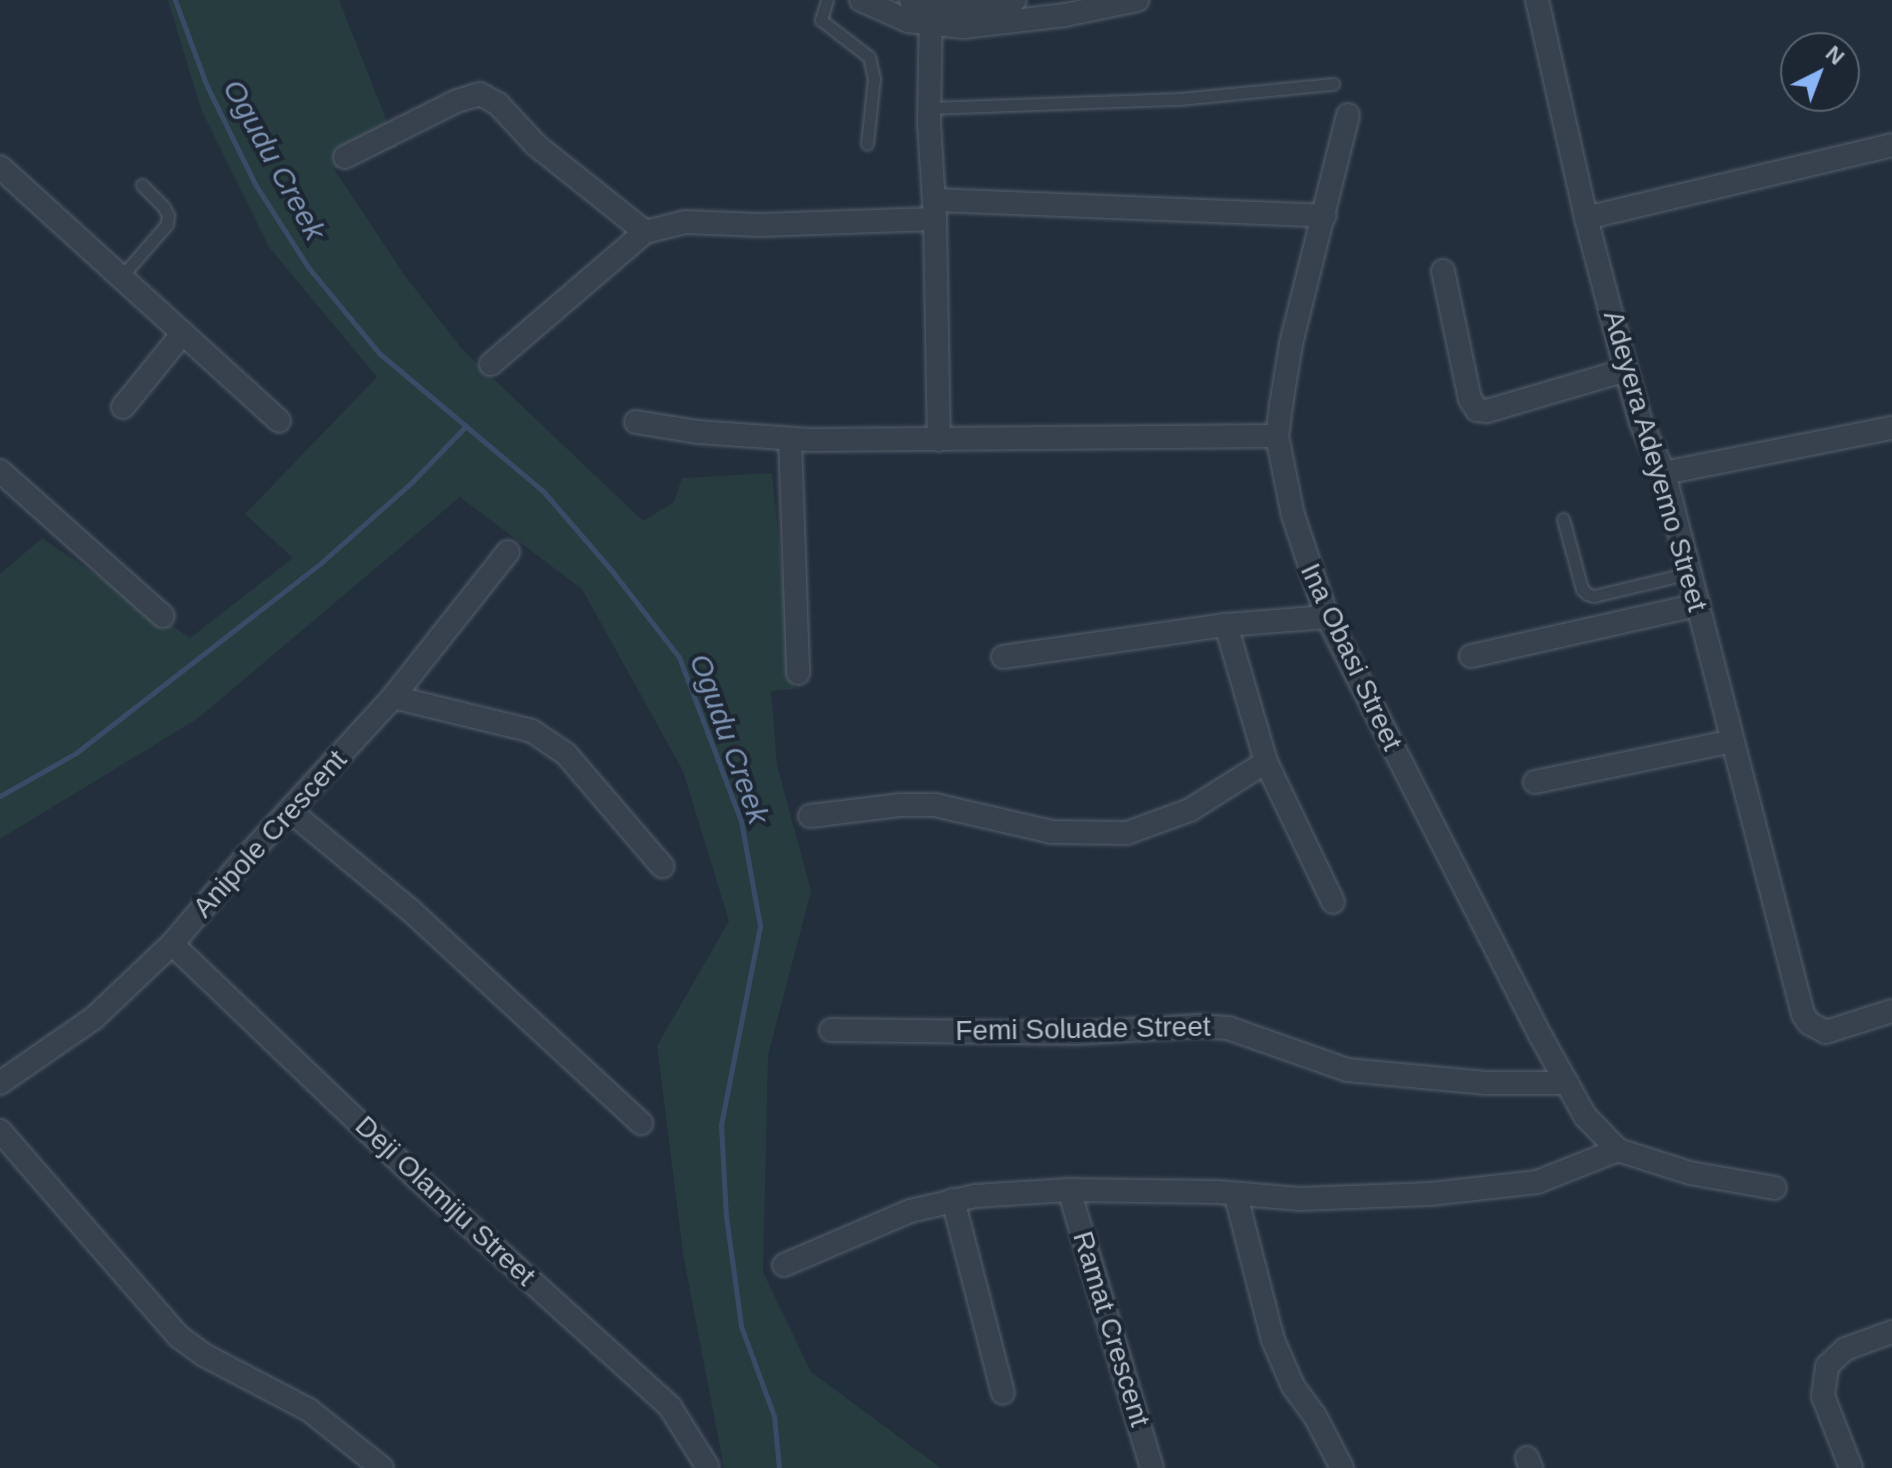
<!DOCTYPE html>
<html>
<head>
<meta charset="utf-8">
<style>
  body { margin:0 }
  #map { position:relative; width:1892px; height:1468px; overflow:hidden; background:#242f3e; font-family:Arial,sans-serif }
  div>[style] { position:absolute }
  .green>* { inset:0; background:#263c3f }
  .stream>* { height:5px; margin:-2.5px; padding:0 2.5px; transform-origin:2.5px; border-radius:2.5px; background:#394c67 }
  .roads { filter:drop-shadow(0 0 2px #565f6c) drop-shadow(0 0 2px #565f6c) }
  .service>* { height:11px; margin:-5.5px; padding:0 5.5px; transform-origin:5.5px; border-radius:5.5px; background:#38414e }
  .minor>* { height:22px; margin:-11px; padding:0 11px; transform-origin:11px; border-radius:11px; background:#38414e }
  span { translate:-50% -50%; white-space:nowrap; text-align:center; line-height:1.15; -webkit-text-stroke:8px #1d2633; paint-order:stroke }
  .street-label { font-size:28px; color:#b4bcc9 }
  .water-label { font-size:30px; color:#7c92b1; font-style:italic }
  .north { position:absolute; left:1780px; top:32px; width:80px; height:80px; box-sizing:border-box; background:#1d2633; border:2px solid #59626f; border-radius:50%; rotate:42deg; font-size:22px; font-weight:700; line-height:32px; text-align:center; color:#b4bcc9 }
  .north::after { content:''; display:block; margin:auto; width:28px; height:36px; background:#8ab4f8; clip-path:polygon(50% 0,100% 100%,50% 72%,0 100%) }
</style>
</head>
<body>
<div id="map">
  <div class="green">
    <i style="clip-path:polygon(168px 0,339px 0,397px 147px,334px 169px,405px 276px,462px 349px,643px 521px,674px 502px,682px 478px,772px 473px,794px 689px,771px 691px,777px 765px,811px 891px,768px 1055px,763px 1272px,811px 1372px,941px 1468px,724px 1468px,683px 1254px,657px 1046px,729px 921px,683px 771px,582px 589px,460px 497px,197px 719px,0 839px,0 574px,42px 538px,190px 638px,293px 558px,245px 514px,377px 377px,269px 247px,201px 109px)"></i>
  </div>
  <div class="stream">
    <i style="left:175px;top:0;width:90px;rotate:69.7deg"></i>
    <i style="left:206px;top:84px;width:111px;rotate:63.9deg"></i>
    <i style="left:255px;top:184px;width:98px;rotate:57.4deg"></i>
    <i style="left:308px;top:267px;width:112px;rotate:50.5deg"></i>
    <i style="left:379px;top:353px;width:214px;rotate:40.1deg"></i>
    <i style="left:543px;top:491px;width:106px;rotate:49.2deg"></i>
    <i style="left:612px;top:571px;width:109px;rotate:52.1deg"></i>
    <i style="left:679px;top:657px;width:175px;rotate:69.3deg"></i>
    <i style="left:741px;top:821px;width:107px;rotate:79.7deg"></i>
    <i style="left:760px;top:926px;width:203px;rotate:101.1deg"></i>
    <i style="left:721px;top:1125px;width:91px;rotate:86.9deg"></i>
    <i style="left:726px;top:1216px;width:111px;rotate:82.2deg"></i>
    <i style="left:741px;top:1326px;width:96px;rotate:69.9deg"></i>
    <i style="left:774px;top:1416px;width:52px;rotate:84.5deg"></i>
    <i style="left:0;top:796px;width:87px;rotate:-29.5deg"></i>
    <i style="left:76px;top:753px;width:311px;rotate:-37.8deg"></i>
    <i style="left:322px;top:562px;width:118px;rotate:-41.6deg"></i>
    <i style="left:410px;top:484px;width:81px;rotate:-46deg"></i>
  </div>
  <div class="roads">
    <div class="service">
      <i style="left:827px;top:0;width:21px;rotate:107deg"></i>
      <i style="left:821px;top:20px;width:61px;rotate:37.6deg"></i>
      <i style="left:869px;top:57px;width:22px;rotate:77deg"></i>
      <i style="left:874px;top:78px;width:66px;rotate:96.1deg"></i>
      <i style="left:930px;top:108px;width:249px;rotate:-2.1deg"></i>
      <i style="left:1179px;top:99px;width:155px;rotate:-5.6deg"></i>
      <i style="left:121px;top:277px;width:70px;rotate:-49deg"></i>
      <i style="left:167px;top:224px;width:9px;rotate:-84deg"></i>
      <i style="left:168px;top:215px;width:10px;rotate:-119deg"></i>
      <i style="left:163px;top:206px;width:30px;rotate:-135deg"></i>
      <i style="left:1563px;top:519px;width:73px;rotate:74.8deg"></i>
      <i style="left:1582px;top:589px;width:7px;rotate:45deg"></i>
      <i style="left:1587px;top:594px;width:7px;rotate:16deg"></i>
      <i style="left:1594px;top:596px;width:99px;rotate:-13.5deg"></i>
    </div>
    <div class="minor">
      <i style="left:861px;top:0;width:51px;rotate:24.1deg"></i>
      <i style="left:908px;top:21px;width:55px;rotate:6.2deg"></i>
      <i style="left:963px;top:27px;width:103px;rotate:-6.7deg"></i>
      <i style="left:1065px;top:15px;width:74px;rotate:-11.8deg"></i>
      <i style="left:911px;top:0;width:52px;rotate:6.6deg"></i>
      <i style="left:963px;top:6px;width:52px;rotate:-6.6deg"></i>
      <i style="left:1537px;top:0;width:223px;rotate:77.3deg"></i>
      <i style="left:1586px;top:218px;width:157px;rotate:75.3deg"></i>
      <i style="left:1626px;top:370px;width:55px;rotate:74.2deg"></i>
      <i style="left:1641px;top:423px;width:55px;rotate:65.3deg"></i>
      <i style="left:1664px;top:473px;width:559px;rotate:75.59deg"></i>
      <i style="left:1803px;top:1014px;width:11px;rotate:56deg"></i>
      <i style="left:1809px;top:1023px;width:19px;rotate:28deg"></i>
      <i style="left:1826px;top:1032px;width:69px;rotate:-17.7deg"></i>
      <i style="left:931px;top:5px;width:118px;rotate:91deg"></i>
      <i style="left:929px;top:123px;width:96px;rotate:86.4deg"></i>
      <i style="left:935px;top:219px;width:221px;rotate:89deg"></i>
      <i style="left:1348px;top:115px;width:236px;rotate:104deg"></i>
      <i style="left:1291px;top:344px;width:62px;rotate:99.3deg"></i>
      <i style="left:1281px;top:405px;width:31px;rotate:97deg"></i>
      <i style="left:1277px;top:436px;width:81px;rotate:78.6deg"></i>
      <i style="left:1293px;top:515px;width:108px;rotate:71.6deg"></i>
      <i style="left:1327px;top:617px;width:469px;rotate:63deg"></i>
      <i style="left:1540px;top:1035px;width:93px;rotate:60.9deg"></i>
      <i style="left:1585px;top:1116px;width:47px;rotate:45.9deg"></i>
      <i style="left:345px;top:157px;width:125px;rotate:-26.6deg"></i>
      <i style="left:457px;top:101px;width:24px;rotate:-17deg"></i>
      <i style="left:480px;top:94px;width:21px;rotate:29deg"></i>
      <i style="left:498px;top:104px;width:56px;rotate:47.2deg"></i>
      <i style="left:536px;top:145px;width:139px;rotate:38.6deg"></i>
      <i style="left:0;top:167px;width:377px;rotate:42.3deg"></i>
      <i style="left:934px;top:200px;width:391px;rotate:2.3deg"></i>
      <i style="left:1586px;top:218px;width:315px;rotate:-13.4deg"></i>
      <i style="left:1443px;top:271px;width:131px;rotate:78.1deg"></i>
      <i style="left:1470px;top:399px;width:13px;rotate:58deg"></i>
      <i style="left:1477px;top:410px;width:10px;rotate:6deg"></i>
      <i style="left:1487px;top:411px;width:145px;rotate:-16.4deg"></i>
      <i style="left:491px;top:364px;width:203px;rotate:-40.6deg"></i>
      <i style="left:645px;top:232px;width:41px;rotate:-14deg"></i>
      <i style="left:685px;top:222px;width:75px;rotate:2.3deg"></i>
      <i style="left:760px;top:225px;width:175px;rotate:-2deg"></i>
      <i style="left:123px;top:407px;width:95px;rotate:-51deg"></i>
      <i style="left:636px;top:422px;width:63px;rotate:9.2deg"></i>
      <i style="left:698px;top:432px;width:112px;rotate:4.1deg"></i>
      <i style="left:810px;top:440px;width:467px;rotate:-0.5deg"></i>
      <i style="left:790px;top:439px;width:234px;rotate:88deg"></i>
      <i style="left:0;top:471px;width:218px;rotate:41.7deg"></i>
      <i style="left:1664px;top:473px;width:232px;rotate:-11.2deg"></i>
      <i style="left:1226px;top:625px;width:143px;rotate:73.7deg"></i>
      <i style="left:1266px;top:762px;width:155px;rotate:64.4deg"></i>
      <i style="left:1471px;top:656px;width:233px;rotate:-12.7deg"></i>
      <i style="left:1003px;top:657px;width:225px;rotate:-8.2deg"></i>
      <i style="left:1226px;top:625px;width:101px;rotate:-4.5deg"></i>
      <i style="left:393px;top:697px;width:143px;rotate:13.7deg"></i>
      <i style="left:532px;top:731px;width:41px;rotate:34.1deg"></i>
      <i style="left:566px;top:754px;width:148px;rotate:49.4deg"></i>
      <i style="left:1535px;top:782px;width:202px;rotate:-11.7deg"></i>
      <i style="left:290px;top:811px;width:154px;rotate:39.5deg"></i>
      <i style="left:409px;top:909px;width:316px;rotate:42.7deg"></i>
      <i style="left:810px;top:816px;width:92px;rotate:-6.9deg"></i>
      <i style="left:901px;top:805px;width:34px"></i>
      <i style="left:935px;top:805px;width:120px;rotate:13deg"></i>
      <i style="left:1052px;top:832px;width:75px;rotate:0.8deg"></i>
      <i style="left:1127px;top:833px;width:67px;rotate:-20.1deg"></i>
      <i style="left:1190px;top:810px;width:90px;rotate:-32.3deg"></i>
      <i style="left:172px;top:944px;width:339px;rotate:43.7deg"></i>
      <i style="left:417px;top:1178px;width:341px;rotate:42.1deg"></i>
      <i style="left:670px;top:1407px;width:70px;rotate:57.9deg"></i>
      <i style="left:831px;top:1030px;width:246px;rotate:0.7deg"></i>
      <i style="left:1077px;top:1033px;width:122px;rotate:-3.3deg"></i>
      <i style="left:1199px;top:1026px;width:29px;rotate:4deg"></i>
      <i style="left:1228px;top:1028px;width:126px;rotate:19.4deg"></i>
      <i style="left:1347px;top:1070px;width:140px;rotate:5.3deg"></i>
      <i style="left:1486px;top:1083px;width:81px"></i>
      <i style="left:0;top:1083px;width:114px;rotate:-34.7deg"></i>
      <i style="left:94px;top:1018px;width:108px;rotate:-43.5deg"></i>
      <i style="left:172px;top:944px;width:108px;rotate:-49.5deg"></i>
      <i style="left:242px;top:862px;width:224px;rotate:-47.5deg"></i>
      <i style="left:393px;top:697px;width:185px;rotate:-51.6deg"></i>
      <i style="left:0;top:1131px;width:271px;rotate:49deg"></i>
      <i style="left:178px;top:1336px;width:32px;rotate:36deg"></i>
      <i style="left:204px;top:1355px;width:119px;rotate:27.6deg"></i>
      <i style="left:309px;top:1410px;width:93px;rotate:38.5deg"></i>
      <i style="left:1069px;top:1190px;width:290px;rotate:73.4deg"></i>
      <i style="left:1236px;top:1196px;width:149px;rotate:75.6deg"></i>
      <i style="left:1273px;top:1340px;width:50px;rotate:66.5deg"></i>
      <i style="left:1293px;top:1386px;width:37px;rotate:54deg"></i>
      <i style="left:1315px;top:1416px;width:59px;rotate:62.6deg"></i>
      <i style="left:953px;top:1200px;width:199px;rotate:75.5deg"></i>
      <i style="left:784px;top:1265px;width:137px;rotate:-23.2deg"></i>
      <i style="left:910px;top:1211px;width:67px;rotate:-13deg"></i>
      <i style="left:975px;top:1196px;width:94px;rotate:-3.7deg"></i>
      <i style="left:1069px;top:1190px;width:149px;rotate:0.8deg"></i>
      <i style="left:1218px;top:1192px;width:82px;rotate:4.9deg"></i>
      <i style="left:1300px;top:1199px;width:130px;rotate:-2.2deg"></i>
      <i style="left:1430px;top:1194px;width:108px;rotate:-6.4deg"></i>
      <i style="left:1537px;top:1182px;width:87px;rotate:-21.6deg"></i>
      <i style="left:1618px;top:1150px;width:76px;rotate:17.7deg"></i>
      <i style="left:1690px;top:1173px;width:86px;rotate:10deg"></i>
      <i style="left:1527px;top:1458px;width:11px;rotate:68deg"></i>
      <i style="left:1851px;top:1468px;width:77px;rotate:-111.3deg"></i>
      <i style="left:1823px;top:1396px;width:30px;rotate:-82deg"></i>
      <i style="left:1827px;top:1366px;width:25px;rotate:-43deg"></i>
      <i style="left:1845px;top:1349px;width:50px;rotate:-19.9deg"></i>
    </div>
  </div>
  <div class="street-label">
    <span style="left:1655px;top:461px;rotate:74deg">Adeyera Adeyemo Street</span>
    <span style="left:1351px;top:657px;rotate:65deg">Ina Obasi Street</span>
    <span style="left:270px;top:834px;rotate:-48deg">Anipole Crescent</span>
    <span style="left:1083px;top:1029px;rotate:-1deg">Femi Soluade Street</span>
    <span style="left:445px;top:1201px;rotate:43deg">Deji Olamiju Street</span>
    <span style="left:1111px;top:1329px;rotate:73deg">Ramat Crescent</span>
  </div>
  <div class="water-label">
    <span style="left:274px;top:160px;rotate:61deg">Ogudu Creek</span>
    <span style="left:729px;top:739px;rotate:70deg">Ogudu Creek</span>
  </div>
  <div class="north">N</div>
</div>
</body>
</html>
